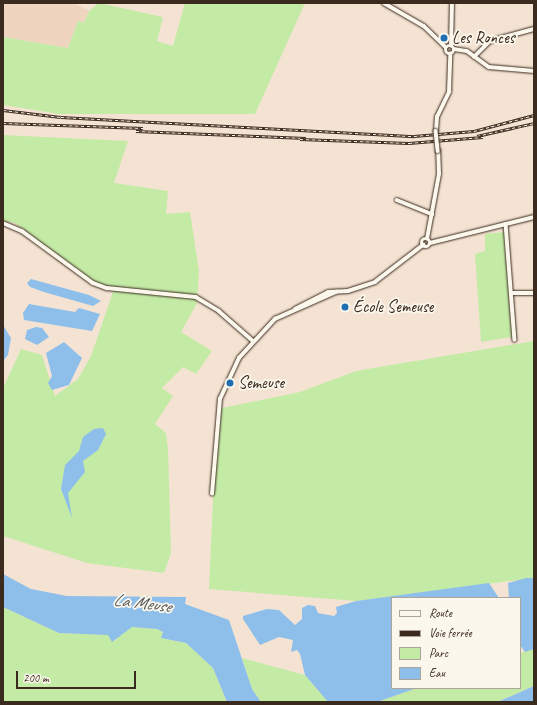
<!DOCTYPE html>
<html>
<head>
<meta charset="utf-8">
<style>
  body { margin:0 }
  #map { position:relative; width:537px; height:705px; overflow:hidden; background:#f4e3d2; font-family:Caveat,sans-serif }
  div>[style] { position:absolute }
  .built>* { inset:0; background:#efd5bf }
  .green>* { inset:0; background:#c4eba6 }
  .water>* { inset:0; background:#8ebfea }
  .roads { filter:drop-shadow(0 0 1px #3b2a1e) drop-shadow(0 0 1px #3b2a1e) }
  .minor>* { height:3.5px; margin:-1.75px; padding:0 1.75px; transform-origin:1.75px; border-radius:1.75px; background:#fbf7ec }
  .minor>.ring { margin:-1.75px; padding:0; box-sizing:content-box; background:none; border:3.5px solid #fbf7ec; border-radius:50% }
  .rail>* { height:2.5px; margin-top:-1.25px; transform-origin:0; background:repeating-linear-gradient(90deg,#fbf7ec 0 3px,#3b2a1e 0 6px); box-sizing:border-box; border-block:1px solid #3b2a1e }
  .bridges { filter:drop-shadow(0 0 1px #3b2a1e) drop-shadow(0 0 1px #3b2a1e) }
  .minor-bridge>* { height:3.5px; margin:-1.75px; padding:0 1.75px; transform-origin:1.75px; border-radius:1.75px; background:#fbf7ec }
  .dots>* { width:11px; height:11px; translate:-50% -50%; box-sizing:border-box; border:2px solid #fbf7ec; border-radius:50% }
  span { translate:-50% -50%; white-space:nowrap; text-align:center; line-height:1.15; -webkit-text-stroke:3.5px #fbf7ec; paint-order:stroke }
  .poi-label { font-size:17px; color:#3b2a1e }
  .left { translate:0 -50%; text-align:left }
  .water-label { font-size:18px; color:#54575b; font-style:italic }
  .frame { position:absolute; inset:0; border:4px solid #3b2a1e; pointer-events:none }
  .legend { position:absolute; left:391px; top:597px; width:130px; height:92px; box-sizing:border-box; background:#fbf7ec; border:1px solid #aea59a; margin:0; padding:5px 7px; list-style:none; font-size:12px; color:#3b2a1e }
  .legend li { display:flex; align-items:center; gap:8px; height:20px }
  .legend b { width:20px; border:1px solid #aea59a }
  .scale { position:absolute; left:16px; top:671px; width:120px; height:18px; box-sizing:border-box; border:2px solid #3b2a1e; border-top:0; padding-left:5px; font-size:12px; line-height:14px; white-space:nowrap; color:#3b2a1e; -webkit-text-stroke:3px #fbf7ec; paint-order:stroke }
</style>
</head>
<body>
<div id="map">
  <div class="built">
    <i style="clip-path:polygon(3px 3px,74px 3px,89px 11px,84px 23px,78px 21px,68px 48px,3px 37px)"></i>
  </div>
  <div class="green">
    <i style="clip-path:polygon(99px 3px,163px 17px,157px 41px,173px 46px,185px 3px,305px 3px,255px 114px,59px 114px,3px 105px,3px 37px,68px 48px,78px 21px,84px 23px,89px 11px)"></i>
    <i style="clip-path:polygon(3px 135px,128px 141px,114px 183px,168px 191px,166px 214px,190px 212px,199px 271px,197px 303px,181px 332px,212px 351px,196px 374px,183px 367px,162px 388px,173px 396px,155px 424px,166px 433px,168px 449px,171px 553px,164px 573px,87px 563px,3px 536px,3px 388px,21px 349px,42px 355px,55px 396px,78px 379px,91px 356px,114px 289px,92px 282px,15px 223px,3px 221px)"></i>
    <i style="clip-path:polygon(504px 232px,512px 337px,481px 342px,475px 254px,485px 251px,485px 234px)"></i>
    <i style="clip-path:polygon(534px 341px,534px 578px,356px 601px,209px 589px,215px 453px,222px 408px,300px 392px,356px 371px)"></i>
    <i style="clip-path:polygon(3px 607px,59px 633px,109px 635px,116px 641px,120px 633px,132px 627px,157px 629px,163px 632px,161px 638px,186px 643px,213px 668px,227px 702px,3px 702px)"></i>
    <i style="clip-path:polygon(534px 649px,534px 686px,497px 702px,377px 702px,417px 688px,520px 688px,520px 653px)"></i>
    <i style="clip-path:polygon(242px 658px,305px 675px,328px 702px,261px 702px,252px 689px)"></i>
  </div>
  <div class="water">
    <i style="clip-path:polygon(31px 279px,89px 295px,101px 301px,93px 306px,44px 292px,30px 287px,27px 283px)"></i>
    <i style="clip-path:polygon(29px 304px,75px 312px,79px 308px,100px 314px,92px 331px,24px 320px,23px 313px)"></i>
    <i style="clip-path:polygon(3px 325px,11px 338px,8px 355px,3px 361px)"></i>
    <i style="clip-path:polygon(36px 327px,42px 328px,49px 337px,37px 345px,25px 339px,27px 330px)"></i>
    <i style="clip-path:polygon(64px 342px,82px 358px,69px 385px,52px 390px,48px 383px,52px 376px,46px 353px)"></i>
    <i style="clip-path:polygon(103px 428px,106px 434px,98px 450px,83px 461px,85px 472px,68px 493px,72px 518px,61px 489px,65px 465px,79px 451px,83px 437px,94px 429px)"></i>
    <i style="clip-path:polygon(3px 574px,31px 589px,67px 596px,186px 597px,185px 604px,229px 620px,252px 689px,261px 702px,227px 702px,213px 668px,186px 643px,161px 638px,163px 632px,157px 629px,132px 627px,112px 642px,108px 635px,59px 633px,3px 607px)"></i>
    <i style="clip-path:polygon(526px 578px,534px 578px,534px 649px,525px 652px,520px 645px,520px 598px,509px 598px,508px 583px)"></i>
    <i style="clip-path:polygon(489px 583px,499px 598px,392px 598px,392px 688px,417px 688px,377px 702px,328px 702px,305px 675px,300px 654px,297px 650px,291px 652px,293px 640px,279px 637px,260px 645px,243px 619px,243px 616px,267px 609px,279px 610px,295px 625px,302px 619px,302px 608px,308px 605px,315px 606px,318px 613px,334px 616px,337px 613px,336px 607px,356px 601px)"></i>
    <i style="clip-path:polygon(534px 686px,534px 702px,497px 702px,502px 700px)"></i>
  </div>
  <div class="roads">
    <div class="minor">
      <i style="left:384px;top:3px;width:46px;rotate:29.9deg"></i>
      <i style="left:424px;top:26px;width:30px;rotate:44deg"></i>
      <i class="ring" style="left:445.5px;top:45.5px;width:5.5px;height:5.5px"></i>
      <i style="left:451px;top:46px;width:43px;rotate:-88.7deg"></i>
      <i style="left:454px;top:49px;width:13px;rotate:9deg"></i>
      <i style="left:467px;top:51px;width:27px;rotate:36deg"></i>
      <i style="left:489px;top:67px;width:45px;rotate:5.1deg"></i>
      <i style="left:474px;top:57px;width:23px;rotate:-45deg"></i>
      <i style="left:490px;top:41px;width:46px;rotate:-15.3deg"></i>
      <i style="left:436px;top:131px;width:14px;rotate:-86deg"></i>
      <i style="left:437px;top:117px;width:28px;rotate:-64deg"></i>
      <i style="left:449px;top:92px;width:38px;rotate:-88deg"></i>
      <i style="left:397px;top:200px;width:38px;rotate:22deg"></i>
      <i style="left:3px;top:223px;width:21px;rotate:23deg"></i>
      <i style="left:22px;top:231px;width:88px;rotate:36.2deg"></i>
      <i style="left:93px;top:283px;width:15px;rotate:20deg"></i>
      <i style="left:107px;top:288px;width:89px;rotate:5.8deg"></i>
      <i style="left:196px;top:297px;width:27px;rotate:31deg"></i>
      <i style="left:219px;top:311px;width:44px;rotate:41.3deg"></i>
      <i style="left:506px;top:224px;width:116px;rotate:85.6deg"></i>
      <i style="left:427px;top:239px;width:66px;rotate:-79.5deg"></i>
      <i style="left:439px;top:174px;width:23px;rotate:-92deg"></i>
      <i class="ring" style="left:422px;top:239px;width:4.5px;height:4.5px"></i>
      <i style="left:430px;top:243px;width:107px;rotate:-14deg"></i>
      <i style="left:512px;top:293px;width:22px"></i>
      <i style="left:295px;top:309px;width:37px;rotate:-27deg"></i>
      <i style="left:328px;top:292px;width:20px;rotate:-3deg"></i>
      <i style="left:348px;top:291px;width:28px;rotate:-18deg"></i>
      <i style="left:375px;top:282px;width:61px;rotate:-37.6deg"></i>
      <i style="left:212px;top:494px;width:95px;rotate:-85.2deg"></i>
      <i style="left:220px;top:399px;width:45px;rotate:-65.1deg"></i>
      <i style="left:239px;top:358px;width:53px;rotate:-47.3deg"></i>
      <i style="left:275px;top:319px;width:67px;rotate:-23.9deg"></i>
    </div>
  </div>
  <div class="rail">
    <i style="left:3px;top:110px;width:58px;rotate:6.9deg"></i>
    <i style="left:61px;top:117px;width:354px;rotate:3.1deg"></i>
    <i style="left:414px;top:136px;width:60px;rotate:-4.8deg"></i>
    <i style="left:474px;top:131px;width:62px;rotate:-14.9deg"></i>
    <i style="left:3px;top:123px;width:140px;rotate:2deg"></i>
    <i style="left:136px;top:131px;width:170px;rotate:2.4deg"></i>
    <i style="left:477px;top:136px;width:58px;rotate:-12.8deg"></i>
    <i style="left:300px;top:139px;width:109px;rotate:2.1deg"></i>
    <i style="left:409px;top:143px;width:74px;rotate:-4.6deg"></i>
  </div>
  <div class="bridges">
    <div class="minor-bridge">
      <i style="left:436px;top:131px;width:20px;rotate:84deg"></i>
    </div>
  </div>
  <div class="dots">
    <i style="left:444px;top:38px;background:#1f6fb2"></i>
    <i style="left:345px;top:307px;background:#1f6fb2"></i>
    <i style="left:230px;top:383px;background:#1f6fb2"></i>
  </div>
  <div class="poi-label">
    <span class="left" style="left:452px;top:38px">Les Ronces</span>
    <span class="left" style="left:353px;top:307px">École Semeuse</span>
    <span class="left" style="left:238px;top:383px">Semeuse</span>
  </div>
  <div class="water-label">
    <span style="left:142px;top:603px;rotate:7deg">La Meuse</span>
  </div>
  <div class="frame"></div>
  <ul class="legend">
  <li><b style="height:5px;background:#fbf7ec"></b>Route</li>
  <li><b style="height:5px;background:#3b2a1e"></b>Voie ferrée</li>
  <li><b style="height:11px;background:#c4eba6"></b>Parc</li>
  <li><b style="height:11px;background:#8ebfea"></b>Eau</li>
  </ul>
  <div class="scale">200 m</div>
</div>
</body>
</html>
